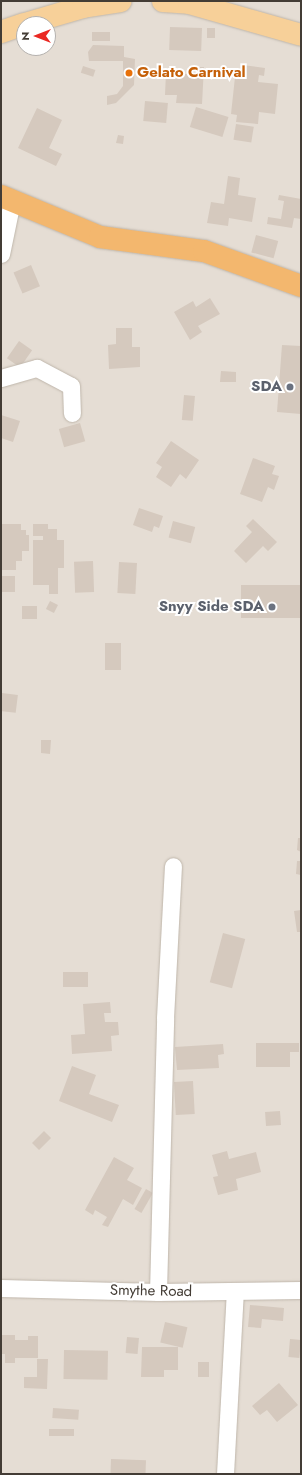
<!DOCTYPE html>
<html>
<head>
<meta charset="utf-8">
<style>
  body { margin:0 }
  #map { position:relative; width:302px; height:1475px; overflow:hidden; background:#f1ece5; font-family:Jost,sans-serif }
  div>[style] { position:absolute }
  .residential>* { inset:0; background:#e5ddd4 }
  .building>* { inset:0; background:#d5c9be; transform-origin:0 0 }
  .roads { filter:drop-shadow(0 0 1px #bfb6ab) drop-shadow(0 0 1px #bfb6ab) }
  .minor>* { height:17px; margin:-8.5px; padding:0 8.5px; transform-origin:8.5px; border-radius:8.5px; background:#fff }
  .major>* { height:22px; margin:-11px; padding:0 11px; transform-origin:11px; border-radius:11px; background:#f7d099 }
  .highway>* { height:22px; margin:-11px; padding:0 11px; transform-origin:11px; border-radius:11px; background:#f3b76e }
  .dots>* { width:11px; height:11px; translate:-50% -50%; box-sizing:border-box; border:2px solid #fff; border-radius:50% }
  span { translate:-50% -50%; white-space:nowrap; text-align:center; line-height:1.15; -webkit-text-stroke:4px #fff; paint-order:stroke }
  .food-label { font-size:15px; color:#c56008; font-weight:700 }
  .left { translate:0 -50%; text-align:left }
  .worship-label { font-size:15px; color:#5b616d; font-weight:700 }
  .right { translate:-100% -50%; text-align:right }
  .street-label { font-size:15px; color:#433c35 }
  .frame { position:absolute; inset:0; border:2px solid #433c35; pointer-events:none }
  .north { position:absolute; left:16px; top:16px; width:40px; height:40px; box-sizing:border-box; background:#fff; border:1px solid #b4b1ae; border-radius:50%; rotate:270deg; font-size:11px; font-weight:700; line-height:16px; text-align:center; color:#433c35 }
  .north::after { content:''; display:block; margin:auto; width:14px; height:18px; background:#ea2923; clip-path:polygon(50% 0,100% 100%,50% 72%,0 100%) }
</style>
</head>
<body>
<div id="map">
  <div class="residential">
    <i style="clip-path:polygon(evenodd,1px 1px,301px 1px,301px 1474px,1px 1474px,1px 1px,24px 24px,48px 24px,48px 48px,24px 48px,24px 24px)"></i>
  </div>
  <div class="building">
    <i style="left:170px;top:27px;width:32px;height:23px;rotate:2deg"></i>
    <i style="left:207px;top:28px;width:8px;height:10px"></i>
    <i style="left:110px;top:32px;width:9px;height:18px;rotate:90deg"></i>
    <i style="clip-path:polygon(93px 45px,124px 46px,124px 57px,135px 59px,134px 85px,116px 103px,107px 105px,107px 96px,117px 94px,123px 86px,123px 61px,89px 61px,88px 52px)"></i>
    <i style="clip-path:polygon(243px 65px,265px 68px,264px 76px,259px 75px,258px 82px,278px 84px,275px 114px,259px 112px,258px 124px,236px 122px,237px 115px,231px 114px,235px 77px,242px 78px)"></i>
    <i style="left:83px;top:66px;width:13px;height:7px;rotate:18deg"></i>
    <i style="clip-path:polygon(188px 67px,204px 67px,202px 104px,176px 103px,177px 95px,165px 95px,166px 73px,188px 74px)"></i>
    <i style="left:145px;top:101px;width:23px;height:20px;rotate:5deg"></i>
    <i style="left:196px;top:107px;width:34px;height:21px;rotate:17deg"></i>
    <i style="clip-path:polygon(37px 108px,62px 120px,49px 148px,62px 154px,56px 166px,18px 148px)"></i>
    <i style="left:236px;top:124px;width:18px;height:16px;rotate:9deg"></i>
    <i style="clip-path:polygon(118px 135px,124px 136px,123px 144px,116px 143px)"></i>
    <i style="clip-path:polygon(228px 176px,240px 178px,238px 195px,256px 198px,252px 222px,229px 218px,228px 226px,207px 223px,211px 202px,224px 204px)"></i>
    <i style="clip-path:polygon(279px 195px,301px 199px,301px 219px,294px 218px,292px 228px,267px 224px,268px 217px,281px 219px,284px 201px,278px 200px)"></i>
    <i style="left:256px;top:235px;width:23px;height:18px;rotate:15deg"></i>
    <i style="left:31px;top:265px;width:23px;height:19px;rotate:67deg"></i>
    <i style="clip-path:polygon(210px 298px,220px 314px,198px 326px,202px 332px,190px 340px,174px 312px,193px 301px,196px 307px)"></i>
    <i style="clip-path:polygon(116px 328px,132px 328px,132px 347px,140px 347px,140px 367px,109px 369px,108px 345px,116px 344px)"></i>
    <i style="left:19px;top:341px;width:16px;height:21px;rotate:35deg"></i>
    <i style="clip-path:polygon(282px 345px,301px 346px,301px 414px,277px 412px)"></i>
    <i style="clip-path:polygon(221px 371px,236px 372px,236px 382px,220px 382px)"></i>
    <i style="left:184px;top:395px;width:11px;height:25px;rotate:5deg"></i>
    <i style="clip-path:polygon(1px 415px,20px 421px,13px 442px,1px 438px)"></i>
    <i style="left:80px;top:423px;width:19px;height:22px;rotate:74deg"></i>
    <i style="clip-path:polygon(171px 441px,199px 460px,186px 479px,180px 474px,171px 487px,156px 477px,162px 467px,156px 463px)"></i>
    <i style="clip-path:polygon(253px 458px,275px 466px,272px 474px,279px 476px,274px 490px,268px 487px,262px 502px,240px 494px)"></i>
    <i style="clip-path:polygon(139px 508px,163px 516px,159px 528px,154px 526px,152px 532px,133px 525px)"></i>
    <i style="clip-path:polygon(253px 519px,277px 542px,268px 551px,263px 546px,246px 563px,234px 551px,252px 532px,246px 526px)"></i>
    <i style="left:173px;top:521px;width:23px;height:17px;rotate:15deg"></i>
    <i style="clip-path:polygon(1px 524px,21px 524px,21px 530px,26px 530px,26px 535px,29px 535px,29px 551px,22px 551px,22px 561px,16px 561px,16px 570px,1px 570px)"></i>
    <i style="clip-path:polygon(33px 524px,48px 524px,48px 529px,57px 529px,57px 540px,64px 540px,64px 568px,58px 568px,58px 594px,49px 594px,49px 585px,33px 585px,33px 540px,43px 540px,43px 536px,33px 536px)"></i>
    <i style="left:93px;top:561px;width:31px;height:19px;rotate:88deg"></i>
    <i style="left:119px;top:562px;width:18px;height:31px;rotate:3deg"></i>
    <i style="left:1px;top:576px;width:14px;height:16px"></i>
    <i style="left:301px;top:585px;width:33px;height:60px;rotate:90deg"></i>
    <i style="left:50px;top:601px;width:9px;height:9px;rotate:27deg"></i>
    <i style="left:22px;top:606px;width:15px;height:13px"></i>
    <i style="left:105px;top:643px;width:16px;height:27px"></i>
    <i style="left:2px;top:693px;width:16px;height:18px;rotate:7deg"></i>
    <i style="clip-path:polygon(41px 740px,51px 740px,50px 754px,41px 753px)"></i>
    <i style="clip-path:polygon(298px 838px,301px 838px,301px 852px,297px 850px)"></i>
    <i style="clip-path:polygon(297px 861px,301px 861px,301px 875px,296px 874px)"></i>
    <i style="clip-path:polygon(301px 910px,301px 932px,297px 932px,294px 911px)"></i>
    <i style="left:223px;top:933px;width:23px;height:51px;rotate:15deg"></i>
    <i style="left:63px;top:972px;width:25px;height:15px"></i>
    <i style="clip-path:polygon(110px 1002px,111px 1013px,104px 1013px,105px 1022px,118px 1022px,119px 1035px,111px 1036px,112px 1051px,72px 1054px,71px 1035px,85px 1034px,83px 1004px)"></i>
    <i style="clip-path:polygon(256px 1043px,299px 1043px,299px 1052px,290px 1052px,290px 1067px,256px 1067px)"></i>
    <i style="clip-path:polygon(223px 1044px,224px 1054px,218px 1055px,219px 1068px,177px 1070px,175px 1047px)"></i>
    <i style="clip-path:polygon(72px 1066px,96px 1075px,89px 1094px,119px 1105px,112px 1122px,59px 1101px)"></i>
    <i style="left:193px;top:1081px;width:33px;height:19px;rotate:87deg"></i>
    <i style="left:280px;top:1111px;width:14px;height:15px;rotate:86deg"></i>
    <i style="left:44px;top:1131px;width:10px;height:17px;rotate:45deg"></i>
    <i style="clip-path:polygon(227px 1151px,229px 1159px,256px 1152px,261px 1172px,236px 1179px,238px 1190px,218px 1195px,213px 1177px,218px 1176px,212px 1155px)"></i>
    <i style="clip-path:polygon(114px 1157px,134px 1168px,127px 1180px,142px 1188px,133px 1205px,123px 1199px,108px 1227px,102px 1225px,107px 1217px,95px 1210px,93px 1215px,85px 1210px)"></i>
    <i style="left:146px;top:1189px;width:8px;height:23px;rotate:30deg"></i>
    <i style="clip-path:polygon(250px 1305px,284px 1308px,283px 1321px,262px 1319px,261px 1328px,248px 1327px)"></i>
    <i style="left:165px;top:1322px;width:23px;height:21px;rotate:13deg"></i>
    <i style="clip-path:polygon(1px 1335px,15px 1335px,15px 1340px,28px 1340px,28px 1336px,38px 1336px,38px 1358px,15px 1358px,15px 1363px,5px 1363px,5px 1354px,1px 1354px)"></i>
    <i style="left:127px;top:1337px;width:12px;height:16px;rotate:5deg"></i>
    <i style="left:290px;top:1339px;width:11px;height:18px;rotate:5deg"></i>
    <i style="clip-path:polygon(142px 1347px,178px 1347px,178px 1370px,164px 1370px,164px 1377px,141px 1377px)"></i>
    <i style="left:64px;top:1350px;width:44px;height:29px;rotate:1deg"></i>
    <i style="clip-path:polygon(37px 1359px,48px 1359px,47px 1389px,24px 1388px,24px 1377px,37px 1377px)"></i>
    <i style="left:198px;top:1362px;width:11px;height:15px"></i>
    <i style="clip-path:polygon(279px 1383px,298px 1405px,277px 1422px,267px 1410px,260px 1415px,252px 1406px)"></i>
    <i style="left:53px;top:1408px;width:26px;height:10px;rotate:4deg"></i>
    <i style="left:49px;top:1429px;width:25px;height:7px"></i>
    <i style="left:111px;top:1459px;width:35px;height:15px;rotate:2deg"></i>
  </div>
  <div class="roads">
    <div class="minor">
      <i style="left:1px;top:254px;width:54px;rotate:-78.3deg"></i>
      <i style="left:1px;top:378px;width:37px;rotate:-16deg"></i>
      <i style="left:37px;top:368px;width:38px;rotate:28deg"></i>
      <i style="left:71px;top:386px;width:27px;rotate:88deg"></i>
      <i style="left:1px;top:1288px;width:157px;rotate:1.5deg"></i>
      <i style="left:158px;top:1292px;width:143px;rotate:-0.8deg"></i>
      <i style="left:158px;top:1292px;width:274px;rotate:-88.5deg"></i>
      <i style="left:165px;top:1018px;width:152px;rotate:-87deg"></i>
      <i style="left:225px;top:1474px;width:182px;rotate:-86.9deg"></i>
    </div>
    <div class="major">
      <i style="left:163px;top:1px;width:26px;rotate:4deg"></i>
      <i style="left:189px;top:3px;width:116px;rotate:15.9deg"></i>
      <i style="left:25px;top:24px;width:60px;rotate:-16.3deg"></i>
      <i style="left:83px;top:7px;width:38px;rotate:-9deg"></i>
      <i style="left:1px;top:32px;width:24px;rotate:-19deg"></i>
    </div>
    <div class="highway">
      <i style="left:1px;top:196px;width:107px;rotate:22.5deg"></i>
      <i style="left:100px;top:237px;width:105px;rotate:7.7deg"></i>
      <i style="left:204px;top:251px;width:103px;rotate:19.8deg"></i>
    </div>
  </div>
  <div class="dots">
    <i style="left:129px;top:73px;background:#e8710a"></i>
    <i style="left:290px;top:387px;background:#6b7280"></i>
    <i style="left:272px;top:607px;background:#6b7280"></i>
  </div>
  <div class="food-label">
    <span class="left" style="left:137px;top:73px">Gelato Carnival</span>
  </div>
  <div class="worship-label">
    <span class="right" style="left:282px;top:387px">SDA</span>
    <span class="right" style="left:264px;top:607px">Snyy Side SDA</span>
  </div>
  <div class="street-label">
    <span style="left:151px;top:1291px;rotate:1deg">Smythe Road</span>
  </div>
  <div class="frame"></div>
  <div class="north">N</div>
</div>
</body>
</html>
